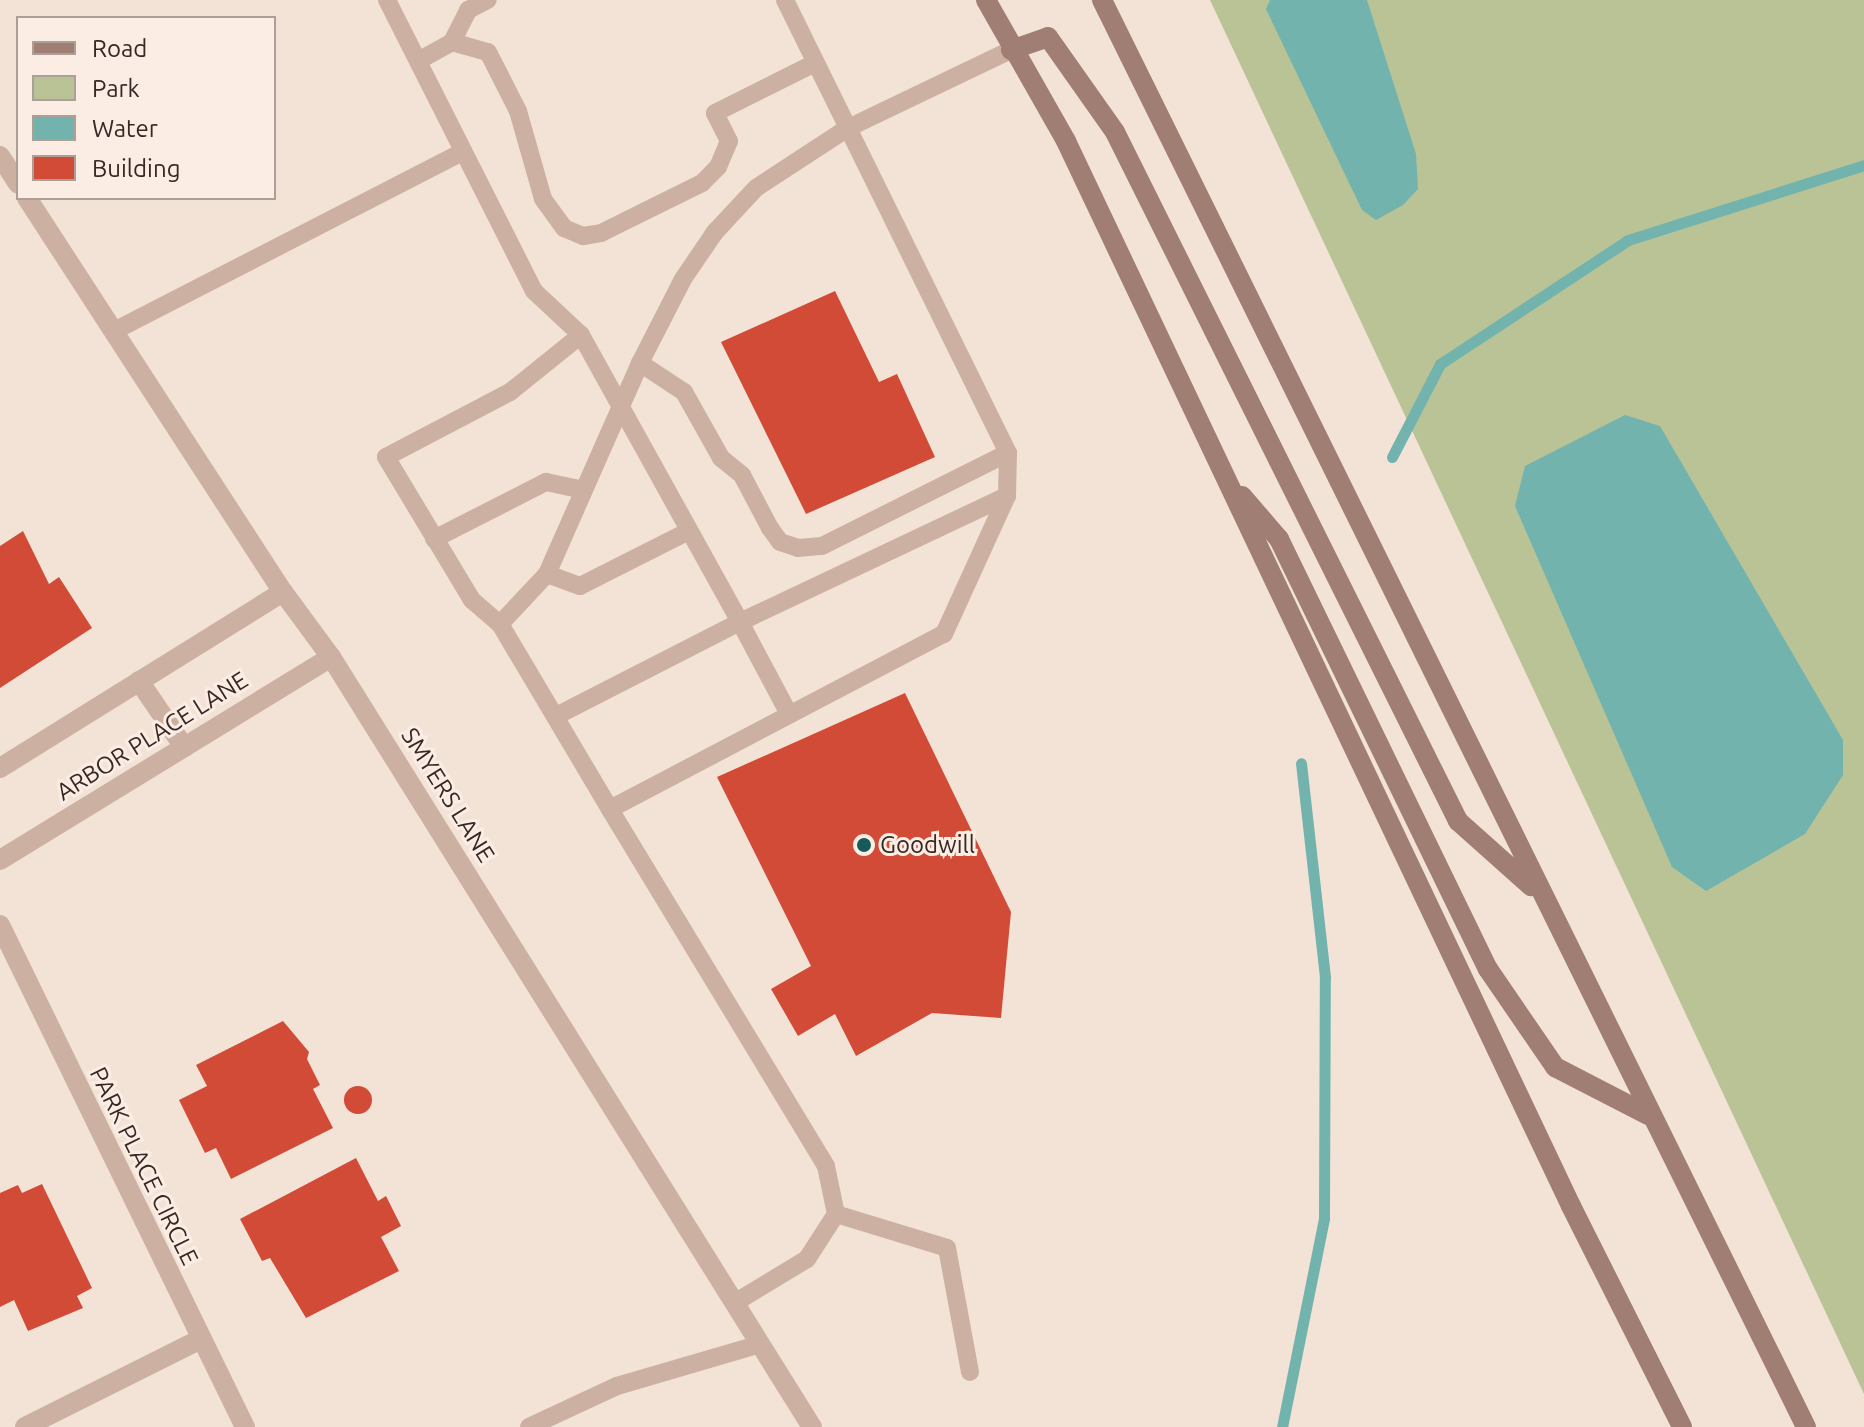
<!DOCTYPE html>
<html>
<head>
<meta charset="utf-8">
<style>
  body { margin:0 }
  #map { position:relative; width:1864px; height:1427px; overflow:hidden; background:#f3e3d7; font-family:Ubuntu,sans-serif }
  div>[style] { position:absolute }
  .green>* { inset:0; background:#b9c396 }
  .water>* { inset:0; background:#73b3ae }
  .stream>* { height:11px; margin:-5.5px; padding:0 5.5px; transform-origin:5.5px; border-radius:5.5px; background:#73b3ae }
  .building>* { inset:0; background:#d24b37 }
  .round { border-radius:50% }
  .lane>* { height:18px; margin:-9px; padding:0 9px; transform-origin:9px; border-radius:9px; background:#ccb1a2 }
  .street>* { height:20px; margin:-10px; padding:0 10px; transform-origin:10px; border-radius:10px; background:#ccb1a2 }
  .secondary>* { height:20px; margin:-10px; padding:0 10px; transform-origin:10px; border-radius:10px; background:#a07e73 }
  .dots>* { width:22px; height:22px; translate:-50% -50%; box-sizing:border-box; border:4px solid #fbede4; border-radius:50% }
  span { translate:-50% -50%; white-space:nowrap; text-align:center; line-height:1.15; -webkit-text-stroke:6px #fbede4; paint-order:stroke }
  .street-label { font-size:24px; color:#362925 }
  .poi-label { font-size:24px; color:#362925 }
  .left { translate:0 -50%; text-align:left }
  .legend { position:absolute; left:16px; top:16px; width:260px; height:184px; box-sizing:border-box; background:#fbede4; border:2px solid #ac9f98; margin:0; padding:10px 14px; list-style:none; font-size:24px; color:#362925 }
  .legend li { display:flex; align-items:center; gap:16px; height:40px }
  .legend b { width:40px; border:2px solid #ac9f98 }
</style>
</head>
<body>
<div id="map">
  <div class="green">
    <i style="clip-path:polygon(1210px 0,1864px 0,1864px 1394px)"></i>
  </div>
  <div class="water">
    <i style="clip-path:polygon(1270px 0,1367px 0,1416px 154px,1418px 189px,1403px 205px,1376px 220px,1362px 210px,1266px 9px)"></i>
    <i style="clip-path:polygon(1625px 415px,1660px 426px,1843px 740px,1843px 775px,1805px 834px,1706px 891px,1672px 867px,1515px 506px,1525px 466px)"></i>
  </div>
  <div class="stream">
    <i style="left:1392px;top:457px;width:105px;rotate:-62.7deg"></i>
    <i style="left:1440px;top:364px;width:225px;rotate:-33.4deg"></i>
    <i style="left:1628px;top:240px;width:248px;rotate:-17.6deg"></i>
    <i style="left:1282px;top:1427px;width:213px;rotate:-78.6deg"></i>
    <i style="left:1324px;top:1218px;width:241px;rotate:-89.8deg"></i>
    <i style="left:1325px;top:977px;width:215px;rotate:-96.4deg"></i>
  </div>
  <div class="building">
    <i style="clip-path:polygon(835px 291px,879px 382px,897px 374px,935px 457px,806px 514px,721px 342px)"></i>
    <i style="clip-path:polygon(23px 531px,49px 584px,59px 577px,92px 628px,0 688px,0 546px)"></i>
    <i style="clip-path:polygon(905px 693px,1011px 912px,1001px 1018px,932px 1013px,856px 1056px,835px 1014px,798px 1036px,771px 989px,811px 966px,717px 777px)"></i>
    <i style="clip-path:polygon(283px 1021px,309px 1052px,307px 1059px,320px 1085px,313px 1089px,333px 1128px,231px 1179px,216px 1148px,205px 1153px,179px 1100px,207px 1086px,196px 1065px)"></i>
    <i class="round" style="left:344px;top:1086px;width:28px;height:28px"></i>
    <i style="clip-path:polygon(356px 1158px,378px 1201px,386px 1196px,401px 1226px,381px 1237px,399px 1271px,306px 1318px,270px 1258px,262px 1261px,240px 1219px)"></i>
    <i style="clip-path:polygon(42px 1184px,92px 1288px,77px 1296px,83px 1308px,28px 1331px,14px 1300px,0 1307px,0 1193px,18px 1185px,22px 1193px)"></i>
  </div>
  <div class="lane">
    <i style="left:387px;top:0;width:326px;rotate:63.2deg"></i>
    <i style="left:534px;top:291px;width:64px;rotate:43.1deg"></i>
    <i style="left:581px;top:335px;width:328px;rotate:61deg"></i>
    <i style="left:740px;top:622px;width:295px;rotate:-25.3deg"></i>
    <i style="left:452px;top:42px;width:37px;rotate:16deg"></i>
    <i style="left:488px;top:52px;width:66px;rotate:63deg"></i>
    <i style="left:518px;top:111px;width:91px;rotate:74.1deg"></i>
    <i style="left:543px;top:199px;width:36px;rotate:54deg"></i>
    <i style="left:564px;top:228px;width:21px;rotate:23deg"></i>
    <i style="left:583px;top:236px;width:18px;rotate:-9deg"></i>
    <i style="left:601px;top:233px;width:113px;rotate:-26.3deg"></i>
    <i style="left:702px;top:183px;width:23px;rotate:-45deg"></i>
    <i style="left:718px;top:167px;width:28px;rotate:-67deg"></i>
    <i style="left:729px;top:141px;width:31px;rotate:-117deg"></i>
    <i style="left:715px;top:113px;width:112px;rotate:-26.6deg"></i>
    <i style="left:418px;top:61px;width:39px;rotate:-29deg"></i>
    <i style="left:452px;top:42px;width:36px;rotate:-63deg"></i>
    <i style="left:468px;top:10px;width:22px;rotate:-27deg"></i>
    <i style="left:114px;top:331px;width:390px;rotate:-27.2deg"></i>
    <i style="left:581px;top:335px;width:91px;rotate:141.2deg"></i>
    <i style="left:510px;top:392px;width:140px;rotate:152.3deg"></i>
    <i style="left:386px;top:457px;width:167px;rotate:59deg"></i>
    <i style="left:472px;top:600px;width:37px;rotate:41deg"></i>
    <i style="left:500px;top:624px;width:215px;rotate:59.3deg"></i>
    <i style="left:640px;top:363px;width:53px;rotate:33.4deg"></i>
    <i style="left:684px;top:392px;width:76px;rotate:60.7deg"></i>
    <i style="left:721px;top:458px;width:27px;rotate:39deg"></i>
    <i style="left:742px;top:475px;width:60px;rotate:62.2deg"></i>
    <i style="left:770px;top:528px;width:17px;rotate:54deg"></i>
    <i style="left:780px;top:542px;width:19px;rotate:18deg"></i>
    <i style="left:798px;top:548px;width:24px;rotate:-5deg"></i>
    <i style="left:822px;top:546px;width:208px;rotate:-26.6deg"></i>
    <i style="left:434px;top:539px;width:126px;rotate:-27deg"></i>
    <i style="left:546px;top:482px;width:38px;rotate:12deg"></i>
    <i style="left:547px;top:574px;width:35px;rotate:20deg"></i>
    <i style="left:580px;top:586px;width:122px;rotate:-26.8deg"></i>
    <i style="left:500px;top:624px;width:69px;rotate:-46.8deg"></i>
    <i style="left:547px;top:574px;width:231px;rotate:-66.2deg"></i>
    <i style="left:640px;top:363px;width:94px;rotate:-62.9deg"></i>
    <i style="left:683px;top:279px;width:57px;rotate:-55.8deg"></i>
    <i style="left:715px;top:232px;width:60px;rotate:-47deg"></i>
    <i style="left:756px;top:188px;width:108px;rotate:-33.2deg"></i>
    <i style="left:846px;top:129px;width:183px;rotate:-25.6deg"></i>
    <i style="left:556px;top:716px;width:207px;rotate:-27.1deg"></i>
    <i style="left:740px;top:622px;width:104px;rotate:62deg"></i>
    <i style="left:836px;top:1214px;width:116px;rotate:17deg"></i>
    <i style="left:947px;top:1248px;width:126px;rotate:79.5deg"></i>
    <i style="left:736px;top:1302px;width:83px;rotate:-31.2deg"></i>
    <i style="left:807px;top:1259px;width:54px;rotate:-57.2deg"></i>
    <i style="left:836px;top:1214px;width:49px;rotate:-101.8deg"></i>
    <i style="left:826px;top:1166px;width:417px;rotate:-121.2deg"></i>
    <i style="left:610px;top:809px;width:377px;rotate:-27.7deg"></i>
    <i style="left:944px;top:634px;width:152px;rotate:-65.5deg"></i>
    <i style="left:1007px;top:496px;width:43px;rotate:-88.7deg"></i>
    <i style="left:1008px;top:453px;width:505px;rotate:-116.21deg"></i>
    <i style="left:529px;top:1427px;width:97px;rotate:-25deg"></i>
    <i style="left:617px;top:1386px;width:150px;rotate:-16.3deg"></i>
  </div>
  <div class="street">
    <i style="left:0;top:156px;width:33px;rotate:57deg"></i>
    <i style="left:27px;top:198px;width:470px;rotate:57deg"></i>
    <i style="left:283px;top:592px;width:81px;rotate:53.6deg"></i>
    <i style="left:331px;top:657px;width:908px;rotate:58.01deg"></i>
    <i style="left:139px;top:681px;width:80px;rotate:55.7deg"></i>
    <i style="left:0;top:768px;width:333px;rotate:-31.9deg"></i>
    <i style="left:0;top:860px;width:388px;rotate:-31.5deg"></i>
    <i style="left:0;top:925px;width:559px;rotate:63.99deg"></i>
    <i style="left:25px;top:1427px;width:195px;rotate:-26.6deg"></i>
  </div>
  <div class="secondary">
    <i style="left:986px;top:0;width:162px;rotate:60.4deg"></i>
    <i style="left:1066px;top:141px;width:1179px;rotate:64.63deg"></i>
    <i style="left:1571px;top:1206px;width:247px;rotate:63.3deg"></i>
    <i style="left:1102px;top:0;width:1591px;rotate:63.74deg"></i>
    <i style="left:1011px;top:50px;width:39px;rotate:-19deg"></i>
    <i style="left:1048px;top:37px;width:116px;rotate:54.8deg"></i>
    <i style="left:1115px;top:132px;width:770px;rotate:63.53deg"></i>
    <i style="left:1458px;top:821px;width:98px;rotate:41.7deg"></i>
    <i style="left:1242px;top:496px;width:57px;rotate:49.3deg"></i>
    <i style="left:1279px;top:539px;width:478px;rotate:64.1deg"></i>
    <i style="left:1488px;top:969px;width:119px;rotate:55.6deg"></i>
    <i style="left:1555px;top:1067px;width:105px;rotate:27.3deg"></i>
  </div>
  <div class="dots">
    <i style="left:864px;top:845px;background:#175b58"></i>
  </div>
  <div class="street-label">
    <span style="left:152px;top:736px;rotate:-32deg">ARBOR PLACE LANE</span>
    <span style="left:448px;top:795px;rotate:58deg">SMYERS LANE</span>
    <span style="left:144px;top:1166px;rotate:64deg">PARK PLACE CIRCLE</span>
  </div>
  <div class="poi-label">
    <span class="left" style="left:880px;top:845px">Goodwill</span>
  </div>
  <ul class="legend">
  <li><b style="height:10px;background:#a07e73"></b>Road</li>
  <li><b style="height:22px;background:#b9c396"></b>Park</li>
  <li><b style="height:22px;background:#73b3ae"></b>Water</li>
  <li><b style="height:22px;background:#d24b37"></b>Building</li>
  </ul>
</div>
</body>
</html>
